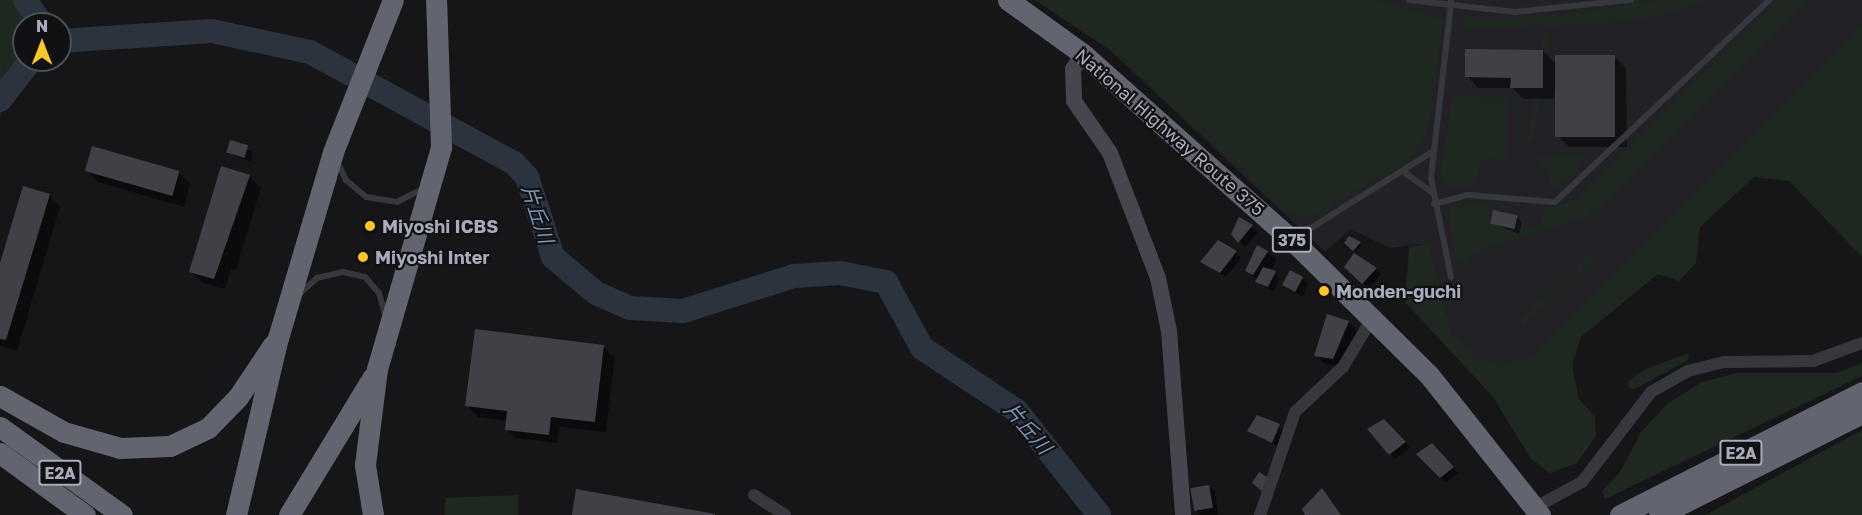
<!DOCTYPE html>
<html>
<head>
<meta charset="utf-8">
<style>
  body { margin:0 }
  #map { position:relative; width:1862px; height:515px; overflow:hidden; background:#161619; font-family:"Golos Text","Noto Sans JP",sans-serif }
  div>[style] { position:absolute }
  .built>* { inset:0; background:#222226 }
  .green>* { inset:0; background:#1e2720; transform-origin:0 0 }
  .shadow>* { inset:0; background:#0007; transform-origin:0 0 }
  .river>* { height:24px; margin:-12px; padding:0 12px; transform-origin:12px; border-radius:12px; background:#2b343e }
  .building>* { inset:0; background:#404046; transform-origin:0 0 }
  .lane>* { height:6px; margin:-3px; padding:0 3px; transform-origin:3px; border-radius:3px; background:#37373e }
  .street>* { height:12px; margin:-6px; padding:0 6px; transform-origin:6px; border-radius:6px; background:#37373e }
  .secondary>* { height:16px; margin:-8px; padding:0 8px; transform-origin:8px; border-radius:8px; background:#45464e }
  .highway>* { height:21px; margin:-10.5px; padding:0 10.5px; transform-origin:10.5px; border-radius:10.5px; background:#626570 }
  .lane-bridge>* { height:6px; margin:-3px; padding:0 3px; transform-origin:3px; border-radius:3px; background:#37373e }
  .dots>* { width:16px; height:16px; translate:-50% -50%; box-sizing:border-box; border:3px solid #111114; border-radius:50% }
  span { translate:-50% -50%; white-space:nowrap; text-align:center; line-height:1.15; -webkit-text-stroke:4.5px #111114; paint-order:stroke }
  .shield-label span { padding:2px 4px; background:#111114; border:2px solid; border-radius:4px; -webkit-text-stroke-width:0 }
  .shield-label { font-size:16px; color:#a7abba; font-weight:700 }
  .street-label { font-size:18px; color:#a7abba }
  .poi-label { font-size:18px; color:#a7abba; font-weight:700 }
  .left { translate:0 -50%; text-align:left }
  .water-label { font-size:20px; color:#7a97b8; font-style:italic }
  .north { position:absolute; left:12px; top:12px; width:60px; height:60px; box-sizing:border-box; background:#111114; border:2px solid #4d4f56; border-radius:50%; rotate:0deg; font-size:16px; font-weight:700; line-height:24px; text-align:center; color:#a7abba }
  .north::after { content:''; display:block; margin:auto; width:21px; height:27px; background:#ffc628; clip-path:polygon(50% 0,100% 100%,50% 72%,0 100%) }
</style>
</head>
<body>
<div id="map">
  <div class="built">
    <i style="clip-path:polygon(1035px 0,1862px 0,1862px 25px,1533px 354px,1505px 363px,1474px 356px,1452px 333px,1428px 243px,1390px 248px,1350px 229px,1325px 252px,1110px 50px)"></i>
  </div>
  <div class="green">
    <i style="clip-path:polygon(0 0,21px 0,37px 24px,24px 24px,24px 60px,30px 60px,13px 79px,0 118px)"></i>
    <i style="clip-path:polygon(1035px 0,1376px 0,1443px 19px,1431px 117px,1423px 140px,1405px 163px,1312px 217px,1299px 217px,1288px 213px,1110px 50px)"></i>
    <i style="clip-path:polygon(1659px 0,1710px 0,1664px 15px,1600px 24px,1464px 29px,1464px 17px,1540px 17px)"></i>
    <i style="clip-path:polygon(1779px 0,1805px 0,1596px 209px,1585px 217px,1486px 248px,1465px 263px,1453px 258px,1449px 206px,1495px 202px,1490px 224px,1518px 229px,1539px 226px,1544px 210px,1574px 200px)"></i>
    <i style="clip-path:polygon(1862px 25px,1862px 257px,1789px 181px,1754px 177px,1700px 227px,1696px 263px,1679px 281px,1658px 274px,1581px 337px,1572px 365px,1579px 399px,1595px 417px,1596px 436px,1577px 463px,1550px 473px,1531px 459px,1493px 397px,1405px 302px,1409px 247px,1428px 243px,1452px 333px,1474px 356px,1505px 363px,1533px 354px)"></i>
    <i style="left:1544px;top:34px;width:6px;height:107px;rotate:9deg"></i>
    <i style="clip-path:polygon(1452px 97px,1507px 98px,1509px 181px,1508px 161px,1481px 158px,1474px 187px,1452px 187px,1440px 176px)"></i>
    <i style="clip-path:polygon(1587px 156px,1573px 178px,1551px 189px,1548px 172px,1539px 166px,1539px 157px)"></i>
    <i style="clip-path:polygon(1590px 254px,1596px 258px,1521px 328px,1523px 319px)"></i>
    <i style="clip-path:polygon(1689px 353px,1688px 360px,1633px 390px,1626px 384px,1643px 370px)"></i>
    <i style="clip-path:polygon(1862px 363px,1862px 376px,1605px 499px,1602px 491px,1620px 472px,1641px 432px,1667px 404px,1702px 382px,1737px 373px,1837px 373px)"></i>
    <i style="clip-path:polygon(1862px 431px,1862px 515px,1705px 515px,1853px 435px)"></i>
    <i style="clip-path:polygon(518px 495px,518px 515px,445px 515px,445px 498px)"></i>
  </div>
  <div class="shadow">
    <i style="clip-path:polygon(1543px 51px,1557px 65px,1554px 99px,1523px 99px,1513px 88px,1478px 88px,1467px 76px)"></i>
    <i style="clip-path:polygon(1614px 56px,1626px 68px,1627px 147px,1569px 147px,1558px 136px)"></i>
    <i style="clip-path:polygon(231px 142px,253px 152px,251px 162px,228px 152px)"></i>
    <i style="clip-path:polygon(86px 171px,179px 173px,190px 184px,184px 207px,98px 182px)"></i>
    <i style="clip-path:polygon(249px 176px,261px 188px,236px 270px,231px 269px,225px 289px,203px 283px,191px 271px)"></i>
    <i style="clip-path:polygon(49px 195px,60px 207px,17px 351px,0 346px,0 268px)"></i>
    <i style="clip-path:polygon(1516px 217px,1522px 222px,1519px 234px,1492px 223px)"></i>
    <i style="clip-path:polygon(1240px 219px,1258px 232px,1245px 247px,1233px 234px)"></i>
    <i style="clip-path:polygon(1350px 238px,1362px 246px,1356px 252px,1346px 243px)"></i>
    <i style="clip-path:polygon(1258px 247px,1277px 259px,1273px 268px,1263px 269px,1280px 278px,1274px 292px,1246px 271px)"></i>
    <i style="clip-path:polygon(1236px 253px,1241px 258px,1226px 277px,1202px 261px)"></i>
    <i style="clip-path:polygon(1376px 269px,1381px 275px,1369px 288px,1352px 273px)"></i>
    <i style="clip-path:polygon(1302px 278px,1308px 284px,1303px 297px,1285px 286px)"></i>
    <i style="clip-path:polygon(1348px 322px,1357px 331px,1342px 367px,1325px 364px,1316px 355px)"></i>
    <i style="clip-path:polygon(603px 347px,615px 358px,606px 432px,560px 427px,557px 443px,515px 438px,507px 429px,508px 421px,478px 417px,467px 405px)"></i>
    <i style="left:1258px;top:417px;width:30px;height:17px;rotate:27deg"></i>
    <i style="clip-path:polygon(1384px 421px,1410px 448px,1395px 459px,1390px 454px)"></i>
    <i style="clip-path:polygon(1438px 451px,1458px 473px,1446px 483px,1418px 454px)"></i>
    <i style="clip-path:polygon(1209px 486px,1215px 492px,1218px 515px,1200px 515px,1196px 508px)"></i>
  </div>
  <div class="river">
    <i style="left:25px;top:0;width:29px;rotate:55deg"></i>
    <i style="left:60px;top:41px;width:152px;rotate:-3.8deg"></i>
    <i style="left:212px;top:31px;width:100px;rotate:12.1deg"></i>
    <i style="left:310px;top:52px;width:232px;rotate:28.6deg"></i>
    <i style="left:514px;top:163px;width:19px;rotate:47deg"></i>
    <i style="left:527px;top:177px;width:84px;rotate:72deg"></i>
    <i style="left:553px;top:257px;width:56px;rotate:39.9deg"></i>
    <i style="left:596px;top:293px;width:37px;rotate:24deg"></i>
    <i style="left:630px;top:308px;width:53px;rotate:3.2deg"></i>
    <i style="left:683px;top:311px;width:116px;rotate:-17.5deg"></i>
    <i style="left:794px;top:276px;width:46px;rotate:-3.7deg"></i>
    <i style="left:840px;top:273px;width:47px;rotate:11.1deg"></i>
    <i style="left:886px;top:282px;width:75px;rotate:61.4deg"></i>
    <i style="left:922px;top:348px;width:114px;rotate:33.6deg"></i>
    <i style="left:1017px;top:411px;width:132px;rotate:51.7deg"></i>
    <i style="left:0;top:100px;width:51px;rotate:-52.2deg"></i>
  </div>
  <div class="building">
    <i style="clip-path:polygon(1465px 49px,1543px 50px,1543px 88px,1510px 88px,1511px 78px,1465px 77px)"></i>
    <i style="left:1555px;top:55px;width:60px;height:82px"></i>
    <i style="left:230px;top:140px;width:19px;height:13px;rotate:16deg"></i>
    <i style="left:92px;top:146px;width:91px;height:26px;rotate:16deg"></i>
    <i style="clip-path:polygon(221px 166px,250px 175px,214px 279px,189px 272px)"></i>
    <i style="clip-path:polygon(23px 186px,50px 194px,6px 340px,0 339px,0 263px)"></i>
    <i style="left:1493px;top:210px;width:25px;height:14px;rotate:12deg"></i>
    <i style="clip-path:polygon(1239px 217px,1253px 225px,1238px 243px,1231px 234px)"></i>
    <i style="clip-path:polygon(1349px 236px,1361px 242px,1353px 251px,1344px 243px)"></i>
    <i style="clip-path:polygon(1218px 240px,1237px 251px,1220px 273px,1200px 262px)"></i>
    <i style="clip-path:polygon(1257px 245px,1268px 251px,1253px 275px,1245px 271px)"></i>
    <i style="clip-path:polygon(1354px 253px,1377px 268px,1362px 284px,1344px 267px)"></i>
    <i style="clip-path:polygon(1263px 267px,1276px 271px,1268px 287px,1255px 282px)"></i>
    <i style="left:1290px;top:270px;width:15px;height:17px;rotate:28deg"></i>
    <i style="clip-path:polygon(1327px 314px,1349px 321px,1333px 359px,1314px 356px)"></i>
    <i style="clip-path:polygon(475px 329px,604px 345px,595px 422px,551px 417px,549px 435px,505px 430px,507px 411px,465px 406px)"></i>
    <i style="clip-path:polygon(1257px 415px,1280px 424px,1272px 443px,1247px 431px)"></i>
    <i style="clip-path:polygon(1384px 419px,1406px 442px,1389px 455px,1367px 429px)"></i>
    <i style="clip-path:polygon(1432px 443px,1454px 467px,1440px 478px,1416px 454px)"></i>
    <i style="clip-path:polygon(1259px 472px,1267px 477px,1262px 491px,1252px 483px)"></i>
    <i style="left:1209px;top:485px;width:23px;height:19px;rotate:80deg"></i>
    <i style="clip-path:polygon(1322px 488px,1341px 515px,1305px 515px,1302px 509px)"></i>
    <i style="clip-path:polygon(576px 489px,715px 514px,715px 515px,572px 515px)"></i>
  </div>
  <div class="lane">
    <i style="left:1409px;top:0;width:106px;rotate:6.5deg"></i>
    <i style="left:1514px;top:12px;width:118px;rotate:-5.9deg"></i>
    <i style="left:1448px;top:30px;width:149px;rotate:96.6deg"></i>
    <i style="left:1431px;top:178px;width:101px;rotate:78.6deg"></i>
    <i style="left:337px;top:161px;width:21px;rotate:65deg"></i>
    <i style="left:346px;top:180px;width:26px;rotate:40deg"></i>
    <i style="left:366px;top:197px;width:31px;rotate:9deg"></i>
    <i style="left:397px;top:202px;width:31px;rotate:-27deg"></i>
    <i style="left:1404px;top:172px;width:34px;rotate:36deg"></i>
    <i style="left:1434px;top:204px;width:35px;rotate:-15deg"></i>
    <i style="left:1468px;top:195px;width:87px;rotate:4.6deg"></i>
    <i style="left:1555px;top:202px;width:294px;rotate:-43.3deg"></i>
    <i style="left:1295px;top:238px;width:162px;rotate:-32.1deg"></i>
    <i style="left:297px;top:296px;width:27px;rotate:-42deg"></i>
    <i style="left:317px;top:278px;width:27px;rotate:-13deg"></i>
    <i style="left:343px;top:272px;width:23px;rotate:13deg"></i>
    <i style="left:365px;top:277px;width:21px;rotate:49deg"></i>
    <i style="left:379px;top:293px;width:22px;rotate:74deg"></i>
  </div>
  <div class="street">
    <i style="left:754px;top:495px;width:37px;rotate:33deg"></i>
    <i style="left:1534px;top:508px;width:55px;rotate:-28.4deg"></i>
    <i style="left:1582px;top:482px;width:113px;rotate:-52.5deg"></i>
    <i style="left:1651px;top:392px;width:43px;rotate:-29.6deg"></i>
    <i style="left:1688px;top:371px;width:37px;rotate:-14deg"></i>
    <i style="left:1724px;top:362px;width:89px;rotate:-0.6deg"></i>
    <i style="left:1813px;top:361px;width:52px;rotate:-20.2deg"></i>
    <i style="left:1260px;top:515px;width:109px;rotate:-71.2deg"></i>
    <i style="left:1295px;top:412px;width:66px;rotate:-43.2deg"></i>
    <i style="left:1343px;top:367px;width:55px;rotate:-59.2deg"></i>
  </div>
  <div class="secondary">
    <i style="left:1083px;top:54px;width:18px;rotate:124deg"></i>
    <i style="left:1073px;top:69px;width:32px;rotate:88deg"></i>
    <i style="left:1074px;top:101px;width:63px;rotate:55.3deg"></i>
    <i style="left:1110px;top:153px;width:134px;rotate:69deg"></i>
    <i style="left:1158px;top:278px;width:54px;rotate:78.3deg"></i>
    <i style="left:1169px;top:331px;width:185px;rotate:85.6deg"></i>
  </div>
  <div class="highway">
    <i style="left:1008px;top:0;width:92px;rotate:35.8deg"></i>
    <i style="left:1083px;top:54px;width:280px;rotate:41.7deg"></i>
    <i style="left:1292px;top:240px;width:192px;rotate:44.6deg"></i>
    <i style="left:1429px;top:375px;width:179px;rotate:51.6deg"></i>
    <i style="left:0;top:396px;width:73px;rotate:29.4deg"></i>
    <i style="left:64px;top:432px;width:58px;rotate:15.9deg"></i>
    <i style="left:120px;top:448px;width:50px;rotate:-2.3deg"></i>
    <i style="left:170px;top:446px;width:42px;rotate:-25.3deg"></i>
    <i style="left:208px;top:428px;width:43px;rotate:-45.9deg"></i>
    <i style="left:238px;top:397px;width:63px;rotate:-56.1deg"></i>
    <i style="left:0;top:427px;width:150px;rotate:35.8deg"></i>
    <i style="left:0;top:453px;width:105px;rotate:36.1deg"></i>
    <i style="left:236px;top:515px;width:182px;rotate:-76.7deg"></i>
    <i style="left:278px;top:338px;width:194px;rotate:-73.5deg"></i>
    <i style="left:333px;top:152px;width:163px;rotate:-68.5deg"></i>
    <i style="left:289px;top:515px;width:162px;rotate:-58.7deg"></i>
    <i style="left:373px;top:515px;width:51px;rotate:-99.1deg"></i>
    <i style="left:365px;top:465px;width:97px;rotate:-82.9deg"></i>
    <i style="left:377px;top:369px;width:231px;rotate:-73.9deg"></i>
    <i style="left:441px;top:147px;width:147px;rotate:-91.9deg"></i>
    <i style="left:1620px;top:515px;width:271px;rotate:-26.9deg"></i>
    <i style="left:1659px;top:515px;width:227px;rotate:-26.7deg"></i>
  </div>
  <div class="lane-bridge">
    <i style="left:1448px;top:30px;width:30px;rotate:-84deg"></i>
  </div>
  <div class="dots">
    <i style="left:370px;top:226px;background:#ffc628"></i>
    <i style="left:363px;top:257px;background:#ffc628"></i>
    <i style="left:1324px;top:291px;background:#ffc628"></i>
  </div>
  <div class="shield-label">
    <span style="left:1292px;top:240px">375</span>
    <span style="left:1741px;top:453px">E2A</span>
    <span style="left:60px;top:473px">E2A</span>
  </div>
  <div class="street-label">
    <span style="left:1170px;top:132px;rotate:41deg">National Highway Route 375</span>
  </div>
  <div class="poi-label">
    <span class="left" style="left:382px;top:226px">Miyoshi ICBS</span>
    <span class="left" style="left:375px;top:257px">Miyoshi Inter</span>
    <span class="left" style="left:1336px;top:291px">Monden-guchi</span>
  </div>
  <div class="water-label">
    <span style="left:538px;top:214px;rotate:72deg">片丘川</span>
    <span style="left:1028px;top:428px;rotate:49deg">片丘川</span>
  </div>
  <div class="north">N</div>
</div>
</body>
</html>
